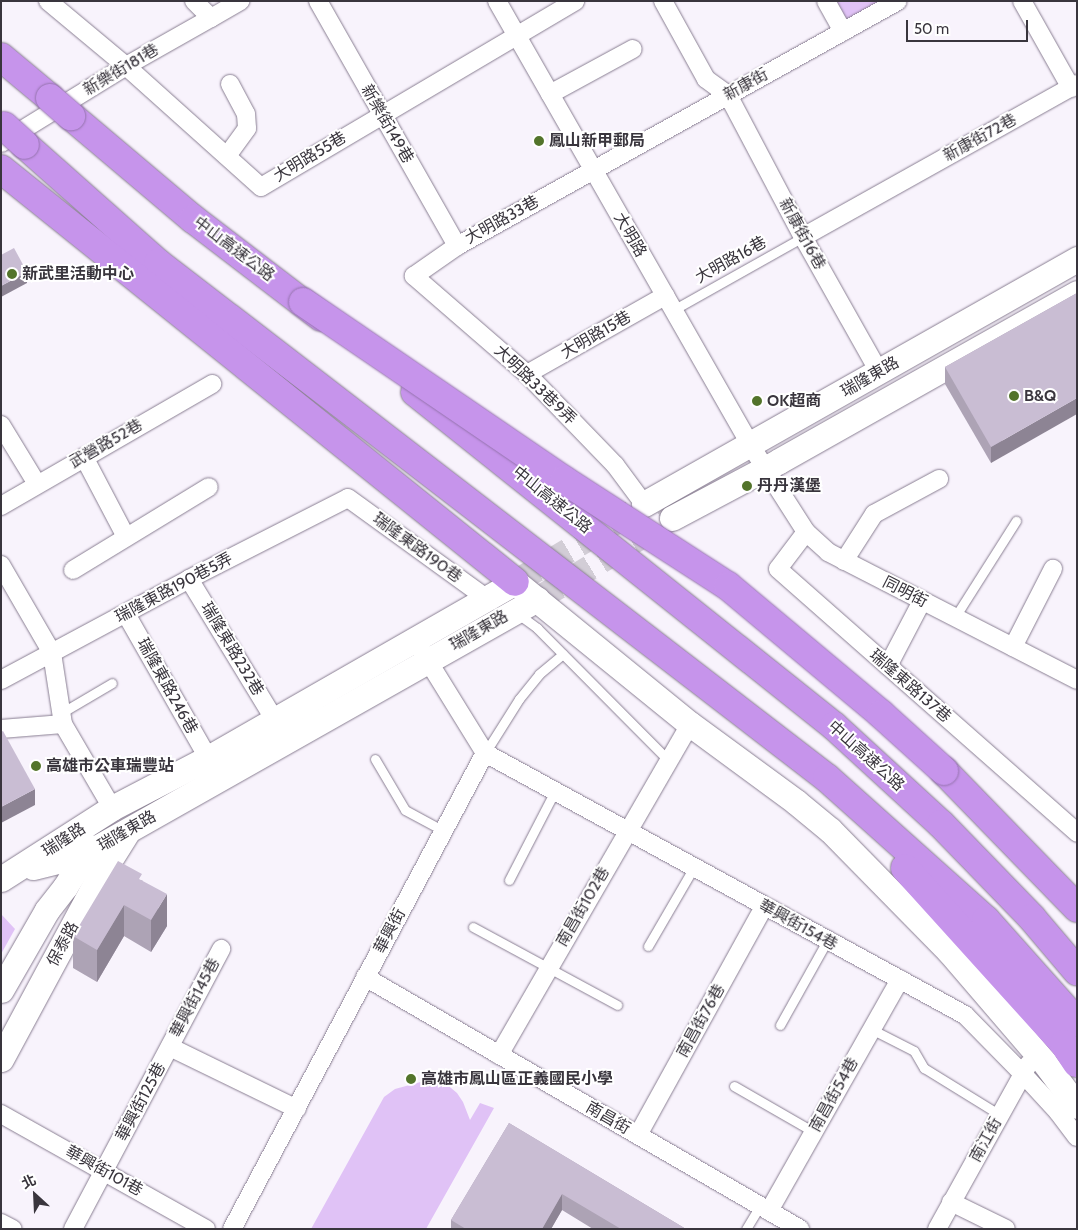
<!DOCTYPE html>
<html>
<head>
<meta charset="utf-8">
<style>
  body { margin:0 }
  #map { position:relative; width:1078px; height:1230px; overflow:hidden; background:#f8f3fc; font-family:Cabin,"Noto Sans TC",sans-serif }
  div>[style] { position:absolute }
  .green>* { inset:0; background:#e0c2f6 }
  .secondary-tunnel>* { height:25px; margin-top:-12.5px; transform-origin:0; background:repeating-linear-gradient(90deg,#d2cdd6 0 25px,transparent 0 37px) }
  .roads { filter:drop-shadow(0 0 1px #897e92) drop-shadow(0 0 1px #897e92) }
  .lane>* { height:9px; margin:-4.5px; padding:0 4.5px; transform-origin:4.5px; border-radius:4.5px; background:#fff }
  .street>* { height:18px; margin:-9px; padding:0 9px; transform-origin:9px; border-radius:9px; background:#fff }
  .secondary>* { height:25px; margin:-12.5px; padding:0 12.5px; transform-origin:12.5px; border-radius:12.5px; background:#fff }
  .highway>* { height:28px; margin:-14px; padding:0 14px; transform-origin:14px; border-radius:14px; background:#c694eb }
  .bridges { filter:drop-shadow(0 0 1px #9573ae) drop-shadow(0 0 1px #9573ae) }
  .highway-bridge>* { height:28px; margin:-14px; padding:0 14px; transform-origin:14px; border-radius:14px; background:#c694eb }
  .wall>* { inset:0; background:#ada3b5 }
  .shaded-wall>* { inset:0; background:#8d8494 }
  .building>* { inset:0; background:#c9bdd3 }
  .dots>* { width:14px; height:14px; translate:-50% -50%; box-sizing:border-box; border:2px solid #fff; border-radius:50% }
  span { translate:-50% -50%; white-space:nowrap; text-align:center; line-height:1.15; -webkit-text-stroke:4px #fff; paint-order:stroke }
  .street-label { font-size:16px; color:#39353d }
  .poi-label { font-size:16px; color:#39353d; font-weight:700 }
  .left { translate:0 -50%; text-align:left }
  .frame { position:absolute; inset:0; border:2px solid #39353d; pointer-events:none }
  .north { position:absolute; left:10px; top:1170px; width:50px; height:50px; -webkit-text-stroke:4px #fff; paint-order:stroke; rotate:335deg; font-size:14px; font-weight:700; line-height:20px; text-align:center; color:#39353d }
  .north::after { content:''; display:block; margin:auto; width:18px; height:22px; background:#39353d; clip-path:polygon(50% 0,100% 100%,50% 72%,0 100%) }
  .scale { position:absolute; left:906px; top:20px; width:122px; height:22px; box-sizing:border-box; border:2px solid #39353d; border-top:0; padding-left:6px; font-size:15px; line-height:18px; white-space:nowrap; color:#39353d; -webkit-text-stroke:4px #fff; paint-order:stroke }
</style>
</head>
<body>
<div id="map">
  <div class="green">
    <i style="clip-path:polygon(832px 1px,889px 1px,846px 26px)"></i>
    <i style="clip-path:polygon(1px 914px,15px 929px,1px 954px)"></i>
    <i style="clip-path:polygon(428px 1080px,445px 1083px,457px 1093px,463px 1102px,470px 1120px,480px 1103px,494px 1108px,426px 1229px,311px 1229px,384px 1097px,395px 1089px)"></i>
  </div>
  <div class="secondary-tunnel">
    <i style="left:515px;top:582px;width:142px;rotate:-30.9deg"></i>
    <i style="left:537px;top:599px;width:157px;rotate:-31deg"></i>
  </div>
  <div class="roads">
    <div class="lane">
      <i style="left:673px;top:310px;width:149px;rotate:-29.3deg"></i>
      <i style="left:518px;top:614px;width:24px;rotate:36deg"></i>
      <i style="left:537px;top:628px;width:186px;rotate:45.2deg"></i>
      <i style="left:955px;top:617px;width:114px;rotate:-57.6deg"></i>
      <i style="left:61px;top:713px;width:59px;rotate:-30.5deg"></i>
      <i style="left:485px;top:753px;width:64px;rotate:-57.8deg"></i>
      <i style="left:519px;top:699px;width:32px;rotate:-51deg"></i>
      <i style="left:539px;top:674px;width:31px;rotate:-40deg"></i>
      <i style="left:375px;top:759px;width:59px;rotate:59.5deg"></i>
      <i style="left:405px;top:810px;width:44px;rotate:28.3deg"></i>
      <i style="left:509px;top:880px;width:100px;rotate:-62.7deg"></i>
      <i style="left:473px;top:927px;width:164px;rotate:28.4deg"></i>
      <i style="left:648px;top:946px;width:91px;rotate:-59.8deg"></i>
      <i style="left:780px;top:1025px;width:96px;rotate:-60.8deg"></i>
      <i style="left:871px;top:1029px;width:48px;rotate:27.1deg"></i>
      <i style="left:914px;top:1051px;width:20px;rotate:60deg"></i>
      <i style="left:924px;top:1068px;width:89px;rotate:31.7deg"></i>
      <i style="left:734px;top:1086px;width:92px;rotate:29.9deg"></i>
      <i style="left:746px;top:1229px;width:27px;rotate:-59deg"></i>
    </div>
    <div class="street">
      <i style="left:48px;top:1px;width:102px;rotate:39.8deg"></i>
      <i style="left:126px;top:66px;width:181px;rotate:41.9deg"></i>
      <i style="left:261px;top:187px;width:365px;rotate:-30.6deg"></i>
      <i style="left:194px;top:1px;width:24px;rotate:45deg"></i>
      <i style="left:211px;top:18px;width:34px;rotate:-30deg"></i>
      <i style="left:318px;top:1px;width:282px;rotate:60.4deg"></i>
      <i style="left:497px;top:1px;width:512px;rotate:60.28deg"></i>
      <i style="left:751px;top:446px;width:102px;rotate:57.4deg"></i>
      <i style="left:806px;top:532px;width:30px;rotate:42deg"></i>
      <i style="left:828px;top:552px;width:280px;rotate:27.2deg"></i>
      <i style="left:663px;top:1px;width:89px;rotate:61.1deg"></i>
      <i style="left:706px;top:79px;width:27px;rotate:36deg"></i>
      <i style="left:728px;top:95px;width:161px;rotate:62.2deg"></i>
      <i style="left:803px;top:237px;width:155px;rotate:60.6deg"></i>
      <i style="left:826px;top:1px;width:35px;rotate:61deg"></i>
      <i style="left:1022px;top:1px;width:100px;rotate:60.6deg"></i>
      <i style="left:550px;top:94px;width:94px;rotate:-28.5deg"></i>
      <i style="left:1px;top:143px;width:147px;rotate:-31.6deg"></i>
      <i style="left:126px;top:66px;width:98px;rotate:-29.5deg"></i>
      <i style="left:227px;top:156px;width:34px;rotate:-54deg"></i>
      <i style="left:247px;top:128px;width:14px;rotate:-94deg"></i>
      <i style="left:246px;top:114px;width:34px;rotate:-118deg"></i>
      <i style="left:803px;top:237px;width:314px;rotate:-29.2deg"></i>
      <i style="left:527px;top:374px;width:159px;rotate:-29.5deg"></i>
      <i style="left:1px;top:425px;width:69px;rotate:58.6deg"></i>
      <i style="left:84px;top:457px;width:90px;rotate:62.3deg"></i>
      <i style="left:644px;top:504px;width:49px;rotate:-126.6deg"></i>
      <i style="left:615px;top:465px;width:127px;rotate:-134deg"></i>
      <i style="left:527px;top:374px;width:150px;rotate:-139.1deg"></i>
      <i style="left:414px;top:276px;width:52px;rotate:-34.9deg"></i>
      <i style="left:457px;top:246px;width:504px;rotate:-29.05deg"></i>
      <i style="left:1px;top:506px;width:244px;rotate:-30deg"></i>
      <i style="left:806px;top:532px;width:46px;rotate:127.1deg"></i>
      <i style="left:778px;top:569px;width:399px;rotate:41.4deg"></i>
      <i style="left:844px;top:561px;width:56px;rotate:-57.4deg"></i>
      <i style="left:874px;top:514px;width:74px;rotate:-28.3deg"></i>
      <i style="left:1px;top:565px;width:102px;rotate:59.9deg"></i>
      <i style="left:52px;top:653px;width:72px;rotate:81.2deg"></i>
      <i style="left:63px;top:724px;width:97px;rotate:59.7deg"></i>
      <i style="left:73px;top:570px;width:159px;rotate:-31.4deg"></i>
      <i style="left:189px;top:579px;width:164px;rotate:58.7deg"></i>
      <i style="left:126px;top:614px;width:166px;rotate:60.3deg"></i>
      <i style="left:1013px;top:647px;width:88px;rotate:-62.9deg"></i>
      <i style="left:888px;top:666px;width:73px;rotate:-62.4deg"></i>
      <i style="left:1px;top:680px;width:213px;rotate:-28.2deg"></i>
      <i style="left:189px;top:579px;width:178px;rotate:-27deg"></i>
      <i style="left:348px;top:498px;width:170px;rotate:35.9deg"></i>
      <i style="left:1px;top:729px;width:62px;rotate:-4.6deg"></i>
      <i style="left:485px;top:753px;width:547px;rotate:28.63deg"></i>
      <i style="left:965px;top:1015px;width:83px;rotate:45.5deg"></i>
      <i style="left:1023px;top:1074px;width:52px;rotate:47.4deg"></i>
      <i style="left:1058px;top:1112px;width:31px;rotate:53deg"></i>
      <i style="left:365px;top:977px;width:503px;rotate:30.08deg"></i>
      <i style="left:170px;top:1047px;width:141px;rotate:26deg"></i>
      <i style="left:499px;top:1055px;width:382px;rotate:-60deg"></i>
      <i style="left:1px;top:1114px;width:235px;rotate:29.3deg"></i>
      <i style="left:638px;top:1135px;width:260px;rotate:-61.1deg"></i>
      <i style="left:951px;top:1202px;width:61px;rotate:26.1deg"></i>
      <i style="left:769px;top:1211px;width:266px;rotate:-60.5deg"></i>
      <i style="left:1px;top:1223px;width:13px;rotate:27deg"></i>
      <i style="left:73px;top:1229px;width:317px;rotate:-62.1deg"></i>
      <i style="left:232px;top:1229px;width:539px;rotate:-62.01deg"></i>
      <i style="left:485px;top:753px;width:120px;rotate:-121.7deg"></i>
      <i style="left:937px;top:1229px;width:188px;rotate:-61deg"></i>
    </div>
    <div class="secondary">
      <i style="left:644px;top:504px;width:498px;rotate:-29.5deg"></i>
      <i style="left:672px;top:518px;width:121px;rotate:-28deg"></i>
      <i style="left:779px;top:461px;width:342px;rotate:-29.4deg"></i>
      <i style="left:33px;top:867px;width:55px;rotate:-13.8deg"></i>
      <i style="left:86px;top:854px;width:518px;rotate:-29.48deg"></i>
      <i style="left:1px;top:879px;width:132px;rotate:-32.6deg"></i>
      <i style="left:112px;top:808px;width:108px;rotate:-27.5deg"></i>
      <i style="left:208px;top:758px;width:354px;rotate:-29.8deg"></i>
      <i style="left:515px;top:582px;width:225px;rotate:39.1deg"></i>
      <i style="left:690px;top:724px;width:132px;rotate:36.3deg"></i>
      <i style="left:796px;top:802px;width:44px;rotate:39.5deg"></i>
      <i style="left:830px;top:830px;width:170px;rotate:45.5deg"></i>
      <i style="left:949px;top:951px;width:146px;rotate:49.4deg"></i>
      <i style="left:1044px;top:1062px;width:55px;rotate:53.1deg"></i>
      <i style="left:1px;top:990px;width:92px;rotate:-60.1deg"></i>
      <i style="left:47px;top:910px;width:29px;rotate:-52deg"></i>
      <i style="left:65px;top:887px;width:47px;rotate:-58deg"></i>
      <i style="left:1px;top:1059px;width:207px;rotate:-61.7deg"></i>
      <i style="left:99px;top:877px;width:51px;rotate:-57.9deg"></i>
    </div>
    <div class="highway">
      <i style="left:1px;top:57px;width:64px;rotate:39.9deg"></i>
      <i style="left:71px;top:116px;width:160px;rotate:40.2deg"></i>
      <i style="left:193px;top:219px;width:161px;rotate:37.4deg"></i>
      <i style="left:25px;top:145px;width:178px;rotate:41.6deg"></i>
      <i style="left:158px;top:263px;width:844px;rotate:37.59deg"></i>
      <i style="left:827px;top:778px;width:213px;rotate:41.8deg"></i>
      <i style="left:986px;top:920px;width:137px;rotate:48.3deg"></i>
      <i style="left:1px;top:169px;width:659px;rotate:38.78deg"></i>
      <i style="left:415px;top:392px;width:536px;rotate:38.56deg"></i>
      <i style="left:834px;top:726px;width:145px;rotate:42.5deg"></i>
      <i style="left:941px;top:824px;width:131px;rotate:45.9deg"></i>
      <i style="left:1032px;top:918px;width:70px;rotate:49.7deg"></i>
      <i style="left:944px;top:771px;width:191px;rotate:45.8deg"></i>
      <i style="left:905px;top:868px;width:237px;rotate:47.9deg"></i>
      <i style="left:1064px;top:1044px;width:23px;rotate:56deg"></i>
    </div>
  </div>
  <div class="bridges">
    <div class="highway-bridge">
      <i style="left:50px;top:98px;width:28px;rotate:41deg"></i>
      <i style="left:4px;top:126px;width:28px;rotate:42deg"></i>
      <i style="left:303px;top:302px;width:316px;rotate:34.3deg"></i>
      <i style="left:564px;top:480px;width:195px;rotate:32.9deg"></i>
      <i style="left:728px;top:586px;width:199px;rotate:39.9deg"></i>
      <i style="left:881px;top:714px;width:85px;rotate:42.1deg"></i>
    </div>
  </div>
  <div class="wall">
    <i style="clip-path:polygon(1077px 293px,991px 463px,945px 384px,945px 367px)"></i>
    <i style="clip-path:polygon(142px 880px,167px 926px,151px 952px,124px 936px,97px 982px,73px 968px,73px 936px)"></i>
    <i style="clip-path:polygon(509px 1123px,686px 1229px,593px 1229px,562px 1210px,551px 1229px,451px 1229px,451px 1220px)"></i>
  </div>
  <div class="shaded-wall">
    <i style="clip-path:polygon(27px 272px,27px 283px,1px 297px,1px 286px)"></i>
    <i style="clip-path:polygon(1077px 398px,1077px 414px,991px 463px,991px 447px)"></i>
    <i style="clip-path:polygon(35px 789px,35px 805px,1px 823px,1px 807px)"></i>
    <i style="clip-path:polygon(167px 894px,167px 926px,151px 952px,151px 920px)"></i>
    <i style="clip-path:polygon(124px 905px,124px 936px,97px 982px,97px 950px)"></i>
    <i style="clip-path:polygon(562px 1194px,562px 1210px,551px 1229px,542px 1229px)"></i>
  </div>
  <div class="building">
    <i style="clip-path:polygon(14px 248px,27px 272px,1px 286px,1px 255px)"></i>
    <i style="clip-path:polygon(1077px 293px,1077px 398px,991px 447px,945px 367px)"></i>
    <i style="clip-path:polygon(3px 731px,35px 789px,1px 807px,1px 732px)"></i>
    <i style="clip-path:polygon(118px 861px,142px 874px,139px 879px,167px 894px,151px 920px,124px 905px,97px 950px,73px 936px)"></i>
    <i style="clip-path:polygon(509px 1123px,686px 1229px,621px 1229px,562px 1194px,542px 1229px,466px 1229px,451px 1220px)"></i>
  </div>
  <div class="dots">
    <i style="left:539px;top:141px;background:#53742b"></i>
    <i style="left:12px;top:274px;background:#53742b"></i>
    <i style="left:1014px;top:396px;background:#53742b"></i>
    <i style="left:757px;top:401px;background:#53742b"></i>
    <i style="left:747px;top:486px;background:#53742b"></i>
    <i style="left:36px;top:766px;background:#53742b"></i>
    <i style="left:411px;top:1079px;background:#53742b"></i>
  </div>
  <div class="street-label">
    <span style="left:121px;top:70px;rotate:-31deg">新樂街181巷</span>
    <span style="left:746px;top:85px;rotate:-29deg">新康街</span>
    <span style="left:387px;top:124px;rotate:60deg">新樂街149巷</span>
    <span style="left:980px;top:138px;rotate:-29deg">新康街72巷</span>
    <span style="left:310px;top:157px;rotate:-31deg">大明路55巷</span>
    <span style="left:502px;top:220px;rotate:-29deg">大明路33巷</span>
    <span style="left:802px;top:234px;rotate:61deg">新康街16巷</span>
    <span style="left:630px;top:235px;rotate:60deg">大明路</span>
    <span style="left:234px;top:249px;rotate:37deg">中山高速公路</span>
    <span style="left:731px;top:260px;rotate:-29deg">大明路16巷</span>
    <span style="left:596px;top:335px;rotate:-30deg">大明路15巷</span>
    <span style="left:870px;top:377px;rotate:-30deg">瑞隆東路</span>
    <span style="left:535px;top:385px;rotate:44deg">大明路33巷9弄</span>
    <span style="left:106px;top:444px;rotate:-30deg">武營路52巷</span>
    <span style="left:552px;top:500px;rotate:39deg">中山高速公路</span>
    <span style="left:417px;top:548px;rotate:36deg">瑞隆東路190巷</span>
    <span style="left:174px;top:588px;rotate:-28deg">瑞隆東路190巷5弄</span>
    <span style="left:905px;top:592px;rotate:27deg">同明街</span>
    <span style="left:479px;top:631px;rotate:-30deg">瑞隆東路</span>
    <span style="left:232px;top:649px;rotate:59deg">瑞隆東路232巷</span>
    <span style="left:167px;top:686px;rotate:61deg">瑞隆東路246巷</span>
    <span style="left:910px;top:686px;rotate:41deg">瑞隆東路137巷</span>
    <span style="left:866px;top:756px;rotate:42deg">中山高速公路</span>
    <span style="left:127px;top:831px;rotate:-30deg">瑞隆東路</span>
    <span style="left:64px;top:840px;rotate:-33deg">瑞隆路</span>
    <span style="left:583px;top:907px;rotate:-60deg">南昌街102巷</span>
    <span style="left:798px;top:925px;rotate:29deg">華興街154巷</span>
    <span style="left:390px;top:931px;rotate:-62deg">華興街</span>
    <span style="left:63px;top:944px;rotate:-62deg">保泰路</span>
    <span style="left:195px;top:998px;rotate:-62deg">華興街145巷</span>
    <span style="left:701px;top:1021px;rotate:-61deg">南昌街76巷</span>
    <span style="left:834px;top:1095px;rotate:-61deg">南昌街54巷</span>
    <span style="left:141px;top:1102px;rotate:-62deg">華興街125巷</span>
    <span style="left:608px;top:1118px;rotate:30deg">南昌街</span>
    <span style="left:986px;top:1140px;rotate:-61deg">南江街</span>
    <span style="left:104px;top:1171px;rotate:29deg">華興街101巷</span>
  </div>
  <div class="poi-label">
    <span class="left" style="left:549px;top:141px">鳳山新甲郵局</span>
    <span class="left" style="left:22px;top:274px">新武里活動中心</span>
    <span class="left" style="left:1024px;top:396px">B&amp;Q</span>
    <span class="left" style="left:767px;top:401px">OK超商</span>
    <span class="left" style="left:757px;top:486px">丹丹漢堡</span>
    <span class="left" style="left:46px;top:766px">高雄市公車瑞豐站</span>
    <span class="left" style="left:421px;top:1079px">高雄市鳳山區正義國民小學</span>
  </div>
  <div class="frame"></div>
  <div class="north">北</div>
  <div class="scale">50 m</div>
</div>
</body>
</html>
